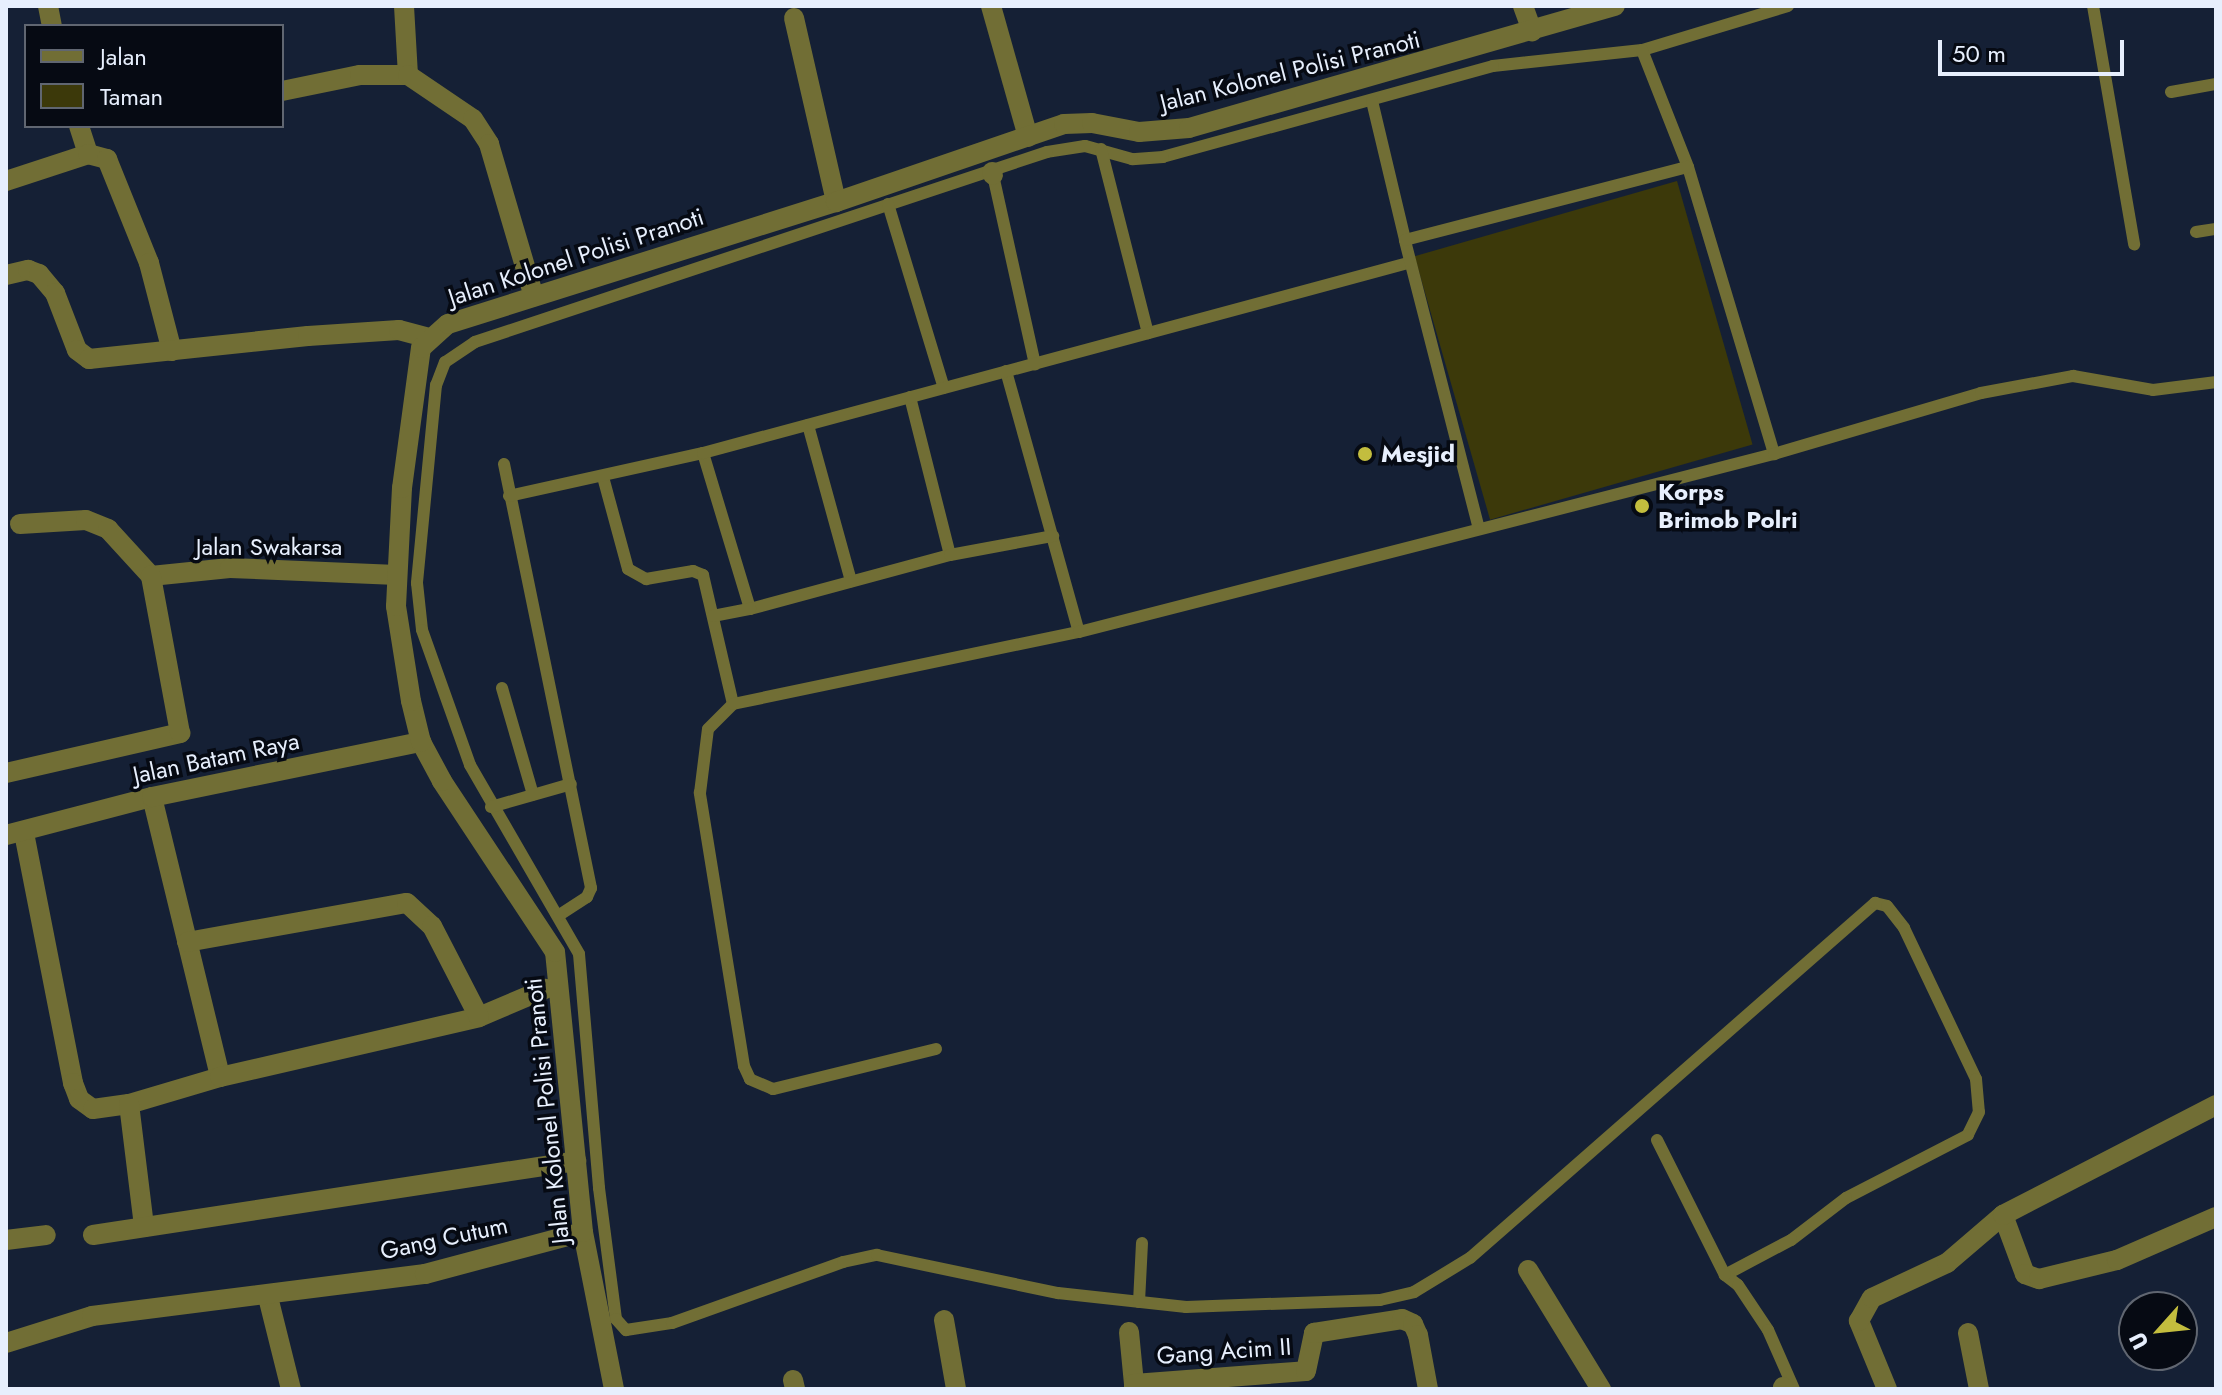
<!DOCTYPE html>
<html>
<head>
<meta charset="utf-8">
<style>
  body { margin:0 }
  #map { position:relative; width:2222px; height:1395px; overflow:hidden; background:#152035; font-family:Jost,sans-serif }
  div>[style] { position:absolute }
  .green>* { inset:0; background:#3c390a; transform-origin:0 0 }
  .service>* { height:12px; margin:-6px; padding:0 6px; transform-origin:6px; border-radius:6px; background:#716e35 }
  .minor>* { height:20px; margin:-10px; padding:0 10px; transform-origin:10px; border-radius:10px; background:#716e35 }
  .tertiary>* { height:20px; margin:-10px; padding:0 10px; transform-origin:10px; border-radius:10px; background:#716e35 }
  .dots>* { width:22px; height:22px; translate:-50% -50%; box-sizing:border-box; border:4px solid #060a13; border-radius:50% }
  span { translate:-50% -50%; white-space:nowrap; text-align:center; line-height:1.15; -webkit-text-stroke:7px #060a13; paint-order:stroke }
  .street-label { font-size:24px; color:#e7effd }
  .poi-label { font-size:24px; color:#e7effd; font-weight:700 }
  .left { translate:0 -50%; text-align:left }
  .frame { position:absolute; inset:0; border:8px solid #e7effd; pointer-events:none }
  .legend { position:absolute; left:24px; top:24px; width:260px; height:104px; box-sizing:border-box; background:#060a13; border:2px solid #606671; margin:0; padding:10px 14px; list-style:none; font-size:24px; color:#e7effd }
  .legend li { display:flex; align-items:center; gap:16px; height:40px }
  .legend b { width:40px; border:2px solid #606671 }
  .north { position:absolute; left:2118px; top:1291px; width:80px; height:80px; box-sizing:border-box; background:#060a13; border:2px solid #606671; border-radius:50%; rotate:243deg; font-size:22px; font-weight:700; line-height:32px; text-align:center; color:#e7effd }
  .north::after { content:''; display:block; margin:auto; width:28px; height:36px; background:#c3bd3e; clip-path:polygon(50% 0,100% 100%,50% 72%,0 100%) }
  .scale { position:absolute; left:1938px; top:40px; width:186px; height:36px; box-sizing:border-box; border:4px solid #e7effd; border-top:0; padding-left:10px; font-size:24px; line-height:28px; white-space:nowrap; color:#e7effd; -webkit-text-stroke:6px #060a13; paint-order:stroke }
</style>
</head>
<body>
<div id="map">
  <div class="green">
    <i style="left:1677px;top:181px;width:274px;height:273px;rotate:74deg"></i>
  </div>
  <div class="service">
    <i style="left:1788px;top:6px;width:152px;rotate:163.2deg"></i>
    <i style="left:1642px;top:50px;width:150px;rotate:173.9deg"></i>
    <i style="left:1493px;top:66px;width:342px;rotate:164.6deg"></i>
    <i style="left:1163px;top:157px;width:31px;rotate:176deg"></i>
    <i style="left:1132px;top:159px;width:49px;rotate:-164.5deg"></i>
    <i style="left:1085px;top:146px;width:38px;rotate:171deg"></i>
    <i style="left:1047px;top:152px;width:603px;rotate:161.63deg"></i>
    <i style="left:475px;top:342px;width:36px;rotate:146deg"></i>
    <i style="left:445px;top:362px;width:25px;rotate:111deg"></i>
    <i style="left:436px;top:385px;width:199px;rotate:95.5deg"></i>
    <i style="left:417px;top:583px;width:47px;rotate:83.9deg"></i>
    <i style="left:422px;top:630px;width:143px;rotate:70.4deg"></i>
    <i style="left:470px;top:765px;width:218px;rotate:60deg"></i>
    <i style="left:579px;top:954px;width:235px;rotate:85.1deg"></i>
    <i style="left:599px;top:1188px;width:132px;rotate:82.6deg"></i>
    <i style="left:616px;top:1319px;width:15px;rotate:48deg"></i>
    <i style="left:626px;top:1330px;width:47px;rotate:-8.7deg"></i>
    <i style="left:672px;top:1323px;width:182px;rotate:-19.6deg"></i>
    <i style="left:843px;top:1262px;width:35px;rotate:-12deg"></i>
    <i style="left:877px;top:1255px;width:185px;rotate:11.9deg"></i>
    <i style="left:1058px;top:1293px;width:129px;rotate:6.2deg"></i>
    <i style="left:1186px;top:1307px;width:194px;rotate:-2.1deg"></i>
    <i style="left:1380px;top:1300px;width:35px;rotate:-13deg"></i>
    <i style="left:1414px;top:1292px;width:66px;rotate:-31.3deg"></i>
    <i style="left:1470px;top:1258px;width:539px;rotate:-41.24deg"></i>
    <i style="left:1875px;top:903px;width:12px;rotate:14deg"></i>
    <i style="left:1887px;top:906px;width:28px;rotate:52deg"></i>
    <i style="left:1904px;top:928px;width:167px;rotate:64.5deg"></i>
    <i style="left:1976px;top:1079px;width:33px;rotate:85deg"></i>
    <i style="left:1979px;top:1112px;width:25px;rotate:116deg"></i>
    <i style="left:1968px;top:1135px;width:137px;rotate:152.7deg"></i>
    <i style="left:1846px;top:1198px;width:69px;rotate:142.6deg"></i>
    <i style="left:1791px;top:1240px;width:75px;rotate:152.1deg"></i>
    <i style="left:1725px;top:1275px;width:16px;rotate:38deg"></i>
    <i style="left:1738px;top:1285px;width:54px;rotate:56.3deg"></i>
    <i style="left:1768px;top:1330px;width:64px;rotate:66.2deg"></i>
    <i style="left:2093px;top:6px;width:242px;rotate:80.2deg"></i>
    <i style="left:1642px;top:50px;width:126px;rotate:68.5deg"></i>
    <i style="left:1688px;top:167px;width:300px;rotate:73.3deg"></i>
    <i style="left:2171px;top:92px;width:46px;rotate:-10.1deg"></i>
    <i style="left:1372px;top:101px;width:143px;rotate:76.6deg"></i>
    <i style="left:1101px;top:149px;width:190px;rotate:75.7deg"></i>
    <i style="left:993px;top:175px;width:194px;rotate:77.5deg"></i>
    <i style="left:888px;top:204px;width:192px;rotate:73.1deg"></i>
    <i style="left:2196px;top:232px;width:20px;rotate:-9deg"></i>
    <i style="left:1006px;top:371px;width:271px;rotate:74.4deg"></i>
    <i style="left:910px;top:397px;width:163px;rotate:75.8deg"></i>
    <i style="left:808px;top:425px;width:162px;rotate:74.6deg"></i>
    <i style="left:703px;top:453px;width:163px;rotate:73.2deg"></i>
    <i style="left:750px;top:609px;width:207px;rotate:-15.1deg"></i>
    <i style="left:950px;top:555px;width:105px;rotate:-10.5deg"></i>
    <i style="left:504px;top:464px;width:433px;rotate:78.4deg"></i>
    <i style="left:591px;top:888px;width:10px;rotate:114deg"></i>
    <i style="left:587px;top:897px;width:33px;rotate:147deg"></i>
    <i style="left:603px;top:477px;width:95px;rotate:74.8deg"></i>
    <i style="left:628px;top:569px;width:21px;rotate:29deg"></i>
    <i style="left:646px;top:579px;width:48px;rotate:-9.7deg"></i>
    <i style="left:693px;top:571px;width:11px;rotate:22deg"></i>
    <i style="left:703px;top:575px;width:132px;rotate:76.9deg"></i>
    <i style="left:509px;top:496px;width:199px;rotate:-12.5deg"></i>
    <i style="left:703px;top:453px;width:730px;rotate:-15.08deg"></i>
    <i style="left:1479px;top:529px;width:298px;rotate:-104.4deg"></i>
    <i style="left:1405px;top:240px;width:292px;rotate:-14.5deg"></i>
    <i style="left:713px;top:616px;width:38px;rotate:-11deg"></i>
    <i style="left:502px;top:688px;width:111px;rotate:73.8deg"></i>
    <i style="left:491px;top:807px;width:83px;rotate:-16deg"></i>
    <i style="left:936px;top:1049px;width:168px;rotate:166.2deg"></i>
    <i style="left:773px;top:1089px;width:25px;rotate:-157deg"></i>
    <i style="left:750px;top:1079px;width:14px;rotate:-115deg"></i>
    <i style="left:744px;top:1066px;width:277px;rotate:-99.2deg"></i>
    <i style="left:700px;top:793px;width:64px;rotate:-82.9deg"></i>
    <i style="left:708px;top:729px;width:35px;rotate:-45deg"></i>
    <i style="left:733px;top:704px;width:353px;rotate:-11.8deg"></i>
    <i style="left:1079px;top:632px;width:717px;rotate:-14.37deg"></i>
    <i style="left:1774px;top:454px;width:216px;rotate:-16.4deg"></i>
    <i style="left:1981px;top:393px;width:94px;rotate:-10.5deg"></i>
    <i style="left:2073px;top:376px;width:81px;rotate:9.9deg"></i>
    <i style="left:2153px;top:390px;width:64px;rotate:-7.2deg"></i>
    <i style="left:1657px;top:1140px;width:151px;rotate:63.3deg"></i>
    <i style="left:1139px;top:1302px;width:59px;rotate:-87.1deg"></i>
  </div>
  <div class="minor">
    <i style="left:48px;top:6px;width:20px;rotate:79deg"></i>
    <i style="left:404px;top:6px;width:69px;rotate:86.7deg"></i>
    <i style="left:991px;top:6px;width:136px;rotate:74.2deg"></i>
    <i style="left:1523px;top:6px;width:27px;rotate:70deg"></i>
    <i style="left:794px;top:18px;width:189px;rotate:77.1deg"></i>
    <i style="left:282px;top:91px;width:80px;rotate:-11.6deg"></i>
    <i style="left:360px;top:75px;width:48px"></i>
    <i style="left:408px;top:75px;width:78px;rotate:34.1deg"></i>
    <i style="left:473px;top:119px;width:30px;rotate:57deg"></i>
    <i style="left:489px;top:144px;width:159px;rotate:73.6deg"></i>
    <i style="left:79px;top:126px;width:29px;rotate:72deg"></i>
    <i style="left:992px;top:172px;width:3px;rotate:72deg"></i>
    <i style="left:6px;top:181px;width:86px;rotate:-18.2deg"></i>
    <i style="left:88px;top:154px;width:20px;rotate:15deg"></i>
    <i style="left:107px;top:159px;width:112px;rotate:68deg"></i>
    <i style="left:149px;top:263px;width:91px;rotate:75.4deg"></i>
    <i style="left:6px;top:275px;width:23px;rotate:-13deg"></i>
    <i style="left:28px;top:270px;width:12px;rotate:20deg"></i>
    <i style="left:39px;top:274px;width:25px;rotate:50deg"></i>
    <i style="left:55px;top:293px;width:61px;rotate:68.9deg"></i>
    <i style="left:77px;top:350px;width:15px;rotate:37deg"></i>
    <i style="left:89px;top:359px;width:220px;rotate:-6deg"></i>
    <i style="left:308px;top:336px;width:91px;rotate:-3.8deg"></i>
    <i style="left:399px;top:330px;width:31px;rotate:15deg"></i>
    <i style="left:20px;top:524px;width:66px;rotate:-3.5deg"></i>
    <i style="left:86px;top:520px;width:24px;rotate:22deg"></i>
    <i style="left:108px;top:529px;width:64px;rotate:47.5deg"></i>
    <i style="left:151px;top:576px;width:79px;rotate:-5.8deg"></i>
    <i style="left:230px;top:568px;width:167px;rotate:2.4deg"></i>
    <i style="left:6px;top:773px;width:179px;rotate:-12.9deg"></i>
    <i style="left:180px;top:733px;width:160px;rotate:-100.5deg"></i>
    <i style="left:152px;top:797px;width:288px;rotate:76.3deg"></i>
    <i style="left:24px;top:833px;width:255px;rotate:78.9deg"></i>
    <i style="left:73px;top:1083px;width:17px;rotate:69deg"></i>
    <i style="left:79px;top:1099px;width:17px;rotate:36deg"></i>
    <i style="left:93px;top:1109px;width:36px;rotate:-8deg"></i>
    <i style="left:129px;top:1104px;width:95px;rotate:-16.5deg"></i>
    <i style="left:220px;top:1077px;width:266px;rotate:-13deg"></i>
    <i style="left:479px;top:1017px;width:72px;rotate:-23deg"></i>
    <i style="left:6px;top:835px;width:151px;rotate:-14.6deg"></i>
    <i style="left:152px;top:797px;width:275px;rotate:-11.6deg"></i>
    <i style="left:187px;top:942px;width:223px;rotate:-10.1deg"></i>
    <i style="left:407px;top:903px;width:34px;rotate:43deg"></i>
    <i style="left:432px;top:926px;width:102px;rotate:62.7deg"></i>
    <i style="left:129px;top:1104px;width:124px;rotate:83deg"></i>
    <i style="left:2003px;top:1215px;width:63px;rotate:69.6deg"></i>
    <i style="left:2025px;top:1274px;width:15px;rotate:20deg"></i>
    <i style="left:2039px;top:1279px;width:80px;rotate:-13.7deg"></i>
    <i style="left:2117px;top:1260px;width:108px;rotate:-23.5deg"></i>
    <i style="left:93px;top:1235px;width:489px;rotate:-8.7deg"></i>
    <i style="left:6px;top:1240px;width:40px;rotate:-7.1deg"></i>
    <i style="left:1528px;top:1270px;width:140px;rotate:58.5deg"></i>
    <i style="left:268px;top:1297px;width:95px;rotate:76deg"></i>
    <i style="left:944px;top:1320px;width:70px;rotate:80.1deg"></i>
    <i style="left:1129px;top:1332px;width:52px;rotate:84.5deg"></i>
    <i style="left:1968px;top:1333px;width:57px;rotate:78.9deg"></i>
    <i style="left:6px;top:1343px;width:90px;rotate:-17.4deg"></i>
    <i style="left:92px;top:1316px;width:336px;rotate:-7.2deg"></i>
    <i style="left:425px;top:1274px;width:163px;rotate:-14.9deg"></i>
    <i style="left:793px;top:1380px;width:9px;rotate:77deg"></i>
    <i style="left:1783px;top:1387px;width:2px;rotate:63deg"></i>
    <i style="left:1134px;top:1389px;width:5px;rotate:-90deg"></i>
    <i style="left:1134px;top:1384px;width:172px;rotate:-4.3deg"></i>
    <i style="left:1306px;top:1371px;width:39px;rotate:-78deg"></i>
    <i style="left:1314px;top:1333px;width:89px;rotate:-9deg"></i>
    <i style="left:1402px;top:1319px;width:12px;rotate:24deg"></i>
    <i style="left:1413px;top:1324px;width:12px;rotate:66deg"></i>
    <i style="left:1418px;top:1335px;width:55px;rotate:79.5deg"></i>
    <i style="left:1887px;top:1389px;width:74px;rotate:-112.4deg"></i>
    <i style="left:1859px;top:1321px;width:26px;rotate:-61deg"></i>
    <i style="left:1872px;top:1298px;width:83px;rotate:-25deg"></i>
    <i style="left:1947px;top:1263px;width:74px;rotate:-40.6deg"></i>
    <i style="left:2003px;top:1215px;width:240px;rotate:-27.3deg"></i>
  </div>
  <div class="tertiary">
    <i style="left:614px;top:1389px;width:160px;rotate:-101.2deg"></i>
    <i style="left:583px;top:1232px;width:281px;rotate:-95.7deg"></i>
    <i style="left:555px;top:952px;width:205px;rotate:-123.5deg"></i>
    <i style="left:442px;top:781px;width:44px;rotate:-118.3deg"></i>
    <i style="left:421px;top:742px;width:42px;rotate:-103.7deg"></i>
    <i style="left:411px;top:701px;width:96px;rotate:-99deg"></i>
    <i style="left:396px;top:606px;width:118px;rotate:-87.1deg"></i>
    <i style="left:402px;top:488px;width:141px;rotate:-82.3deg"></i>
    <i style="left:421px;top:348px;width:36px;rotate:-42deg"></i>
    <i style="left:448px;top:324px;width:407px;rotate:-17.5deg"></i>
    <i style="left:836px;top:202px;width:241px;rotate:-18.9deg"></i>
    <i style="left:1064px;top:124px;width:28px;rotate:-2deg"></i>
    <i style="left:1092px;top:123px;width:48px;rotate:10.8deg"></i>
    <i style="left:1139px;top:132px;width:50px;rotate:-4.6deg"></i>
    <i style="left:1189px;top:128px;width:443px;rotate:-16deg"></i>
  </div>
  <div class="dots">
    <i style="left:1365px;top:454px;background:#c3bd3e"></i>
    <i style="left:1642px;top:506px;background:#c3bd3e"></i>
  </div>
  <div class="street-label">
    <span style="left:1290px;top:71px;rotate:-14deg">Jalan Kolonel Polisi Pranoti</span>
    <span style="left:576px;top:257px;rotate:-18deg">Jalan Kolonel Polisi Pranoti</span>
    <span style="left:269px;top:547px">Jalan Swakarsa</span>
    <span style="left:216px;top:758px;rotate:-12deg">Jalan Batam Raya</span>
    <span style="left:547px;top:1111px;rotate:-96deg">Jalan Kolonel Polisi Pranoti</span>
    <span style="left:444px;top:1238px;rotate:-12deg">Gang Cutum</span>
    <span style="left:1224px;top:1351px;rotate:-4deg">Gang Acim II</span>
  </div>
  <div class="poi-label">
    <span class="left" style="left:1381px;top:454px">Mesjid</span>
    <span class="left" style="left:1658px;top:506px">Korps<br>Brimob Polri</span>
  </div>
  <div class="frame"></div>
  <ul class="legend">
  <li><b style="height:10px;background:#716e35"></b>Jalan</li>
  <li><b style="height:22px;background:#3c390a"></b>Taman</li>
  </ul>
  <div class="north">U</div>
  <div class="scale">50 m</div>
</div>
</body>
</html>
